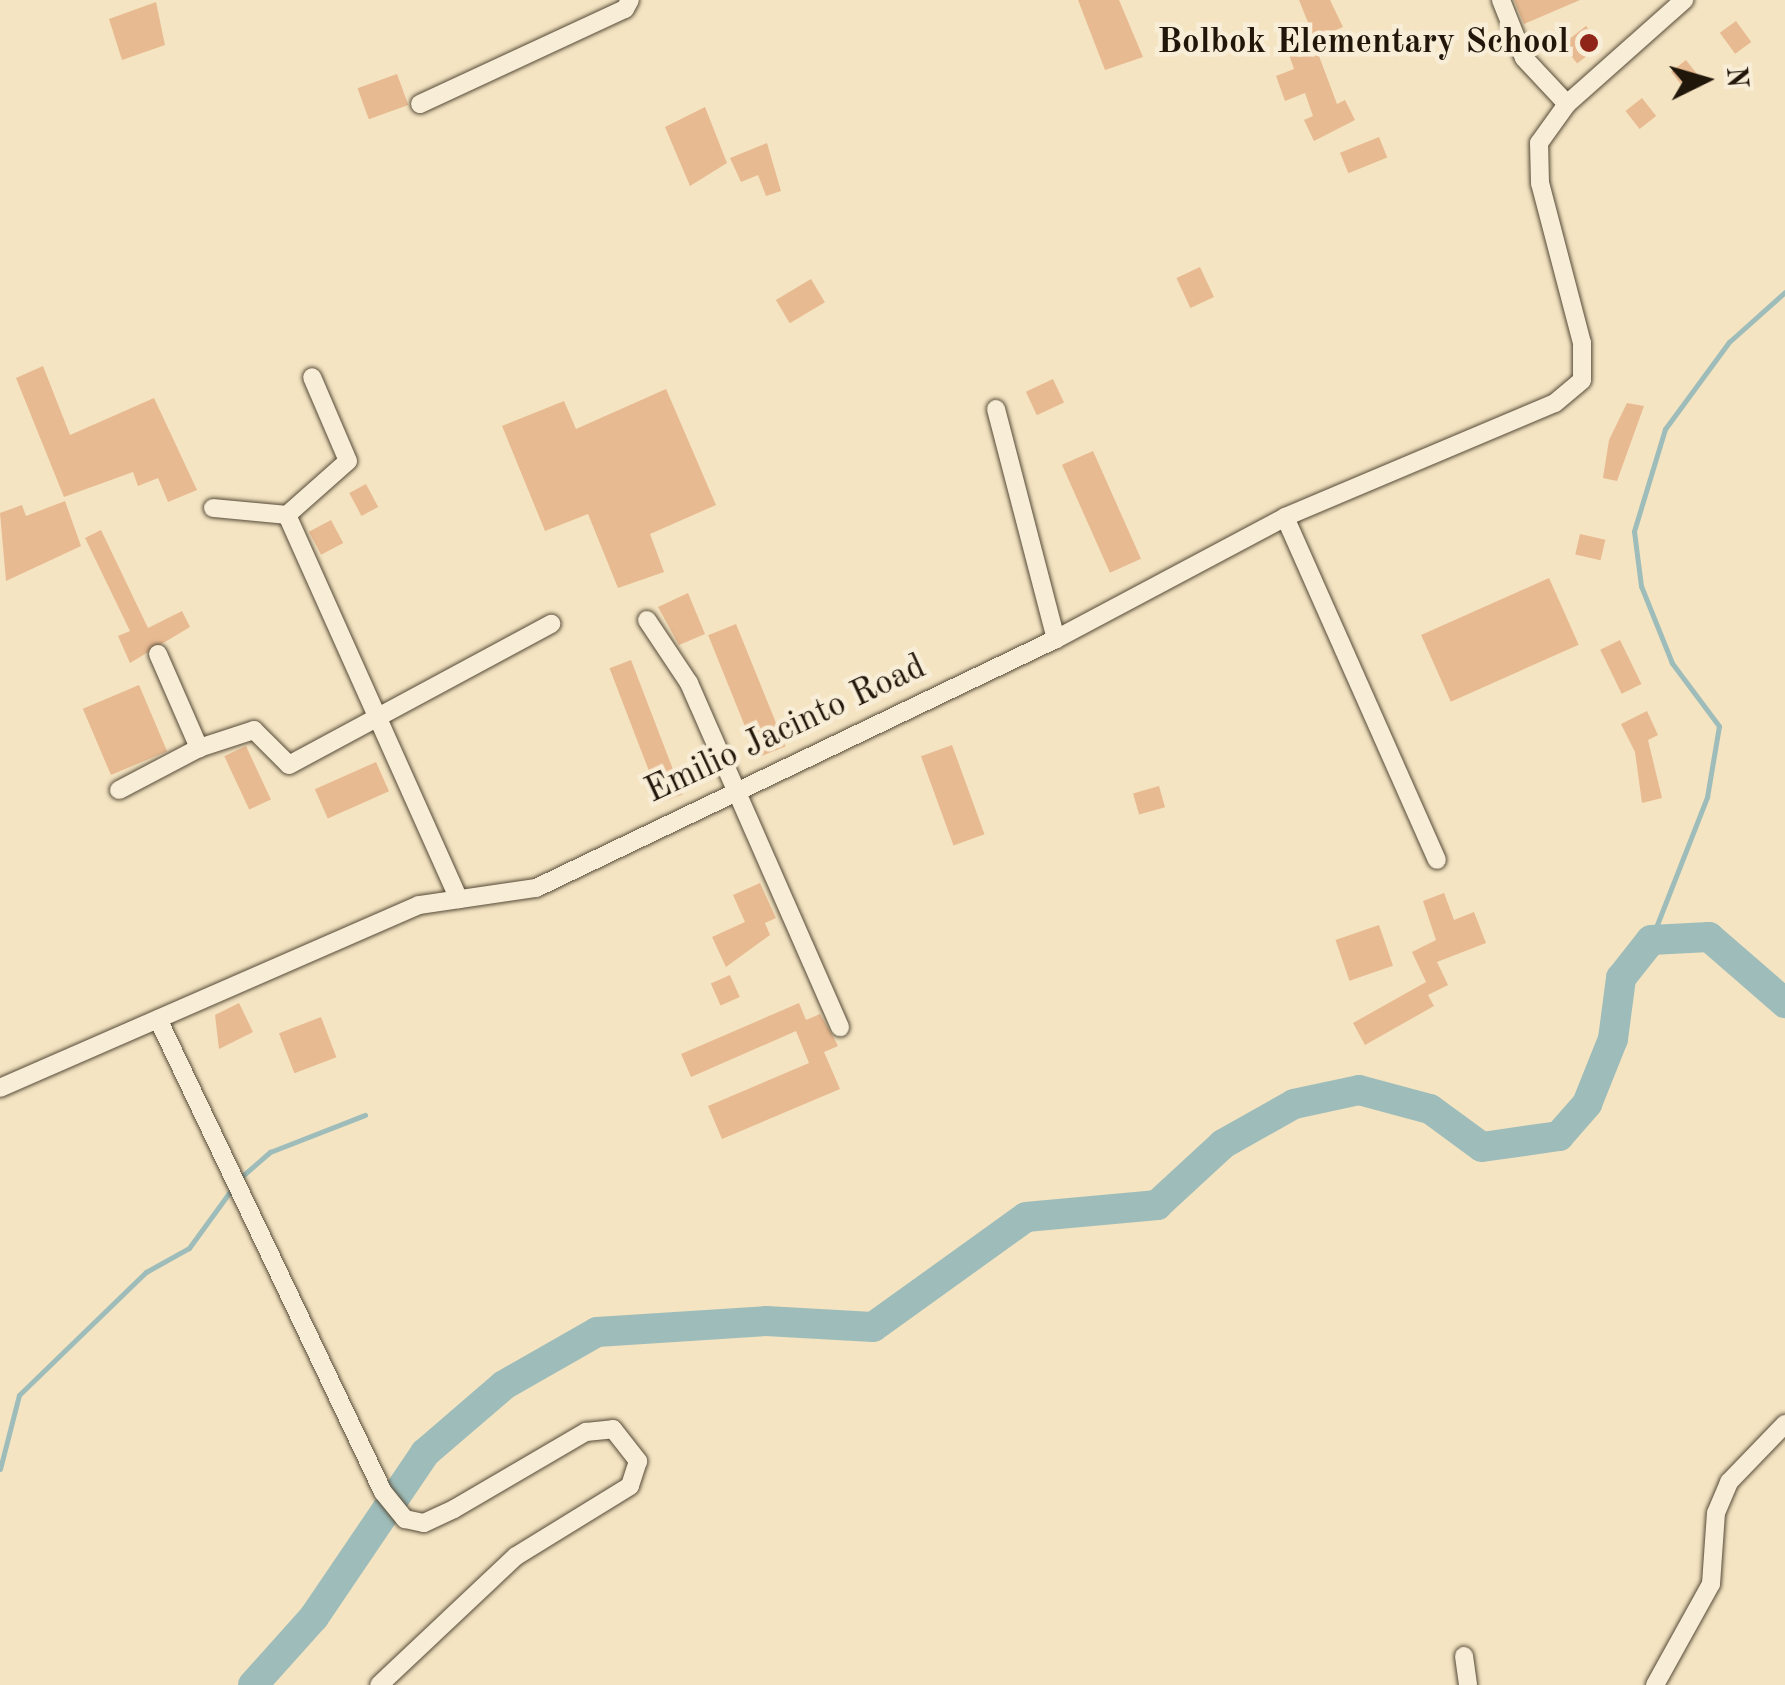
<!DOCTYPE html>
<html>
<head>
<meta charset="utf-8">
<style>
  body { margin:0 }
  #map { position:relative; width:1785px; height:1685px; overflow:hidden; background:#f4e4c2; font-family:"Old Standard TT",serif }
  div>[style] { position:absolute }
  .stream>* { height:5px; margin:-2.5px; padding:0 2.5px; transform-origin:2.5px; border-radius:2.5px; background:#9ebdba }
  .river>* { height:30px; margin:-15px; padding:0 15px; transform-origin:15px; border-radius:15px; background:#9ebdba }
  .building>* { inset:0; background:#e8ba91; transform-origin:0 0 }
  .roads { filter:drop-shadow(0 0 2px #554a37) drop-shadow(0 0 2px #554a37) }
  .minor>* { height:18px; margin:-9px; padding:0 9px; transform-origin:9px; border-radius:9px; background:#f8edd7 }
  .dots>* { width:28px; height:28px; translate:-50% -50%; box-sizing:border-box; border:5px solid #f8edd7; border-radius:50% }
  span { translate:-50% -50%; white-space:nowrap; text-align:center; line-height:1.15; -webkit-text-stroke:9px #f8edd7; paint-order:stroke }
  .poi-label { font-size:35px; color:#201609; font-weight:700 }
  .right { translate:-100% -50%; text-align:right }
  .street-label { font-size:35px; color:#201609 }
  .north { position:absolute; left:1655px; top:30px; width:100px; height:100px; -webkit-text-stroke:8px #f8edd7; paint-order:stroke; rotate:85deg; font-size:28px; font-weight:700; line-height:40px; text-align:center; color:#201609 }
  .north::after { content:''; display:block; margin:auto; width:35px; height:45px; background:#201609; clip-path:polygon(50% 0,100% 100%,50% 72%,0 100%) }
</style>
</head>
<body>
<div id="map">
  <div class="stream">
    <i style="left:1651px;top:940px;width:154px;rotate:-68.6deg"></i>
    <i style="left:1707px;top:797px;width:72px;rotate:-80.4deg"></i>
    <i style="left:1719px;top:726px;width:79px;rotate:-126.7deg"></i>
    <i style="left:1672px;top:663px;width:83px;rotate:-111.9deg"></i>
    <i style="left:1641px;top:586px;width:55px;rotate:-97.3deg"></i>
    <i style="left:1634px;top:531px;width:107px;rotate:-73.1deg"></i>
    <i style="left:1665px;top:429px;width:108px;rotate:-53.7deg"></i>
    <i style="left:1729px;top:342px;width:75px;rotate:-41.8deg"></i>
    <i style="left:240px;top:1178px;width:40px;rotate:-41deg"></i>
    <i style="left:270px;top:1152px;width:102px;rotate:-21.3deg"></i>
    <i style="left:0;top:1469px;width:76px;rotate:-75.6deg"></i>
    <i style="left:19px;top:1395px;width:177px;rotate:-44.1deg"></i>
    <i style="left:146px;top:1272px;width:49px;rotate:-29.2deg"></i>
    <i style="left:189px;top:1248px;width:77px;rotate:-54deg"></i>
  </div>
  <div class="river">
    <i style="left:253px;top:1685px;width:91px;rotate:-48.1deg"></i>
    <i style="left:314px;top:1617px;width:198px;rotate:-55.9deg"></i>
    <i style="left:425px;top:1453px;width:104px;rotate:-40.7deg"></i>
    <i style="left:504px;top:1385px;width:107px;rotate:-29.7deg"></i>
    <i style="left:597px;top:1332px;width:169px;rotate:-3.7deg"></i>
    <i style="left:766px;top:1321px;width:107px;rotate:3.2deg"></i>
    <i style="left:873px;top:1327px;width:188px;rotate:-35.7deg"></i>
    <i style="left:1026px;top:1217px;width:132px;rotate:-5.2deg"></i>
    <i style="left:1157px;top:1205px;width:90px;rotate:-42.7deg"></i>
    <i style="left:1223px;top:1144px;width:81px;rotate:-29.4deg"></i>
    <i style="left:1294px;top:1104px;width:66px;rotate:-12.2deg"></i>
    <i style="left:1359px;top:1090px;width:73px;rotate:15deg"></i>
    <i style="left:1430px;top:1109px;width:64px;rotate:36.2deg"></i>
    <i style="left:1482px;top:1147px;width:78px;rotate:-8.1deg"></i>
    <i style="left:1559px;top:1136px;width:43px;rotate:-48.8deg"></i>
    <i style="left:1587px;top:1104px;width:70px;rotate:-68.2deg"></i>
    <i style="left:1613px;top:1039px;width:62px;rotate:-82.5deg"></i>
    <i style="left:1621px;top:978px;width:48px;rotate:-51.7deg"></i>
    <i style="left:1651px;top:940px;width:58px;rotate:-3deg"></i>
    <i style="left:1709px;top:937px;width:101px;rotate:41deg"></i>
  </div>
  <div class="building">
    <i style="clip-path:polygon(1078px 0,1119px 0,1143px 57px,1105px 70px)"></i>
    <i style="clip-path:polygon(1299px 0,1330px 0,1343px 27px,1313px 40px,1337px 104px,1345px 100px,1355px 120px,1314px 141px,1304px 120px,1313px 116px,1305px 93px,1285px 101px,1276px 76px,1294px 69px,1282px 35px,1309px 25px)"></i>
    <i style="clip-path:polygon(1514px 0,1580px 0,1524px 24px)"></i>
    <i style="clip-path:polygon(156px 2px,165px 45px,122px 60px,109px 19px)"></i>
    <i style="left:1736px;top:21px;width:26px;height:20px;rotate:54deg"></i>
    <i style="left:1586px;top:26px;width:24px;height:30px;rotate:52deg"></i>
    <i style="left:1686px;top:60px;width:23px;height:19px;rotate:52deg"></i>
    <i style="left:397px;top:74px;width:33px;height:42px;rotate:70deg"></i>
    <i style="left:1642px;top:98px;width:23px;height:21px;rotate:52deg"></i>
    <i style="clip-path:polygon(705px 107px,727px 163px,690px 186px,665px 127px)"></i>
    <i style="left:1379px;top:137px;width:22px;height:42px;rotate:68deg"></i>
    <i style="clip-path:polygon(767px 143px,781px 191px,766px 196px,758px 175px,741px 182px,730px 158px)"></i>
    <i style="left:1200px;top:267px;width:33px;height:26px;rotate:65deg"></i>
    <i style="left:811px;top:279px;width:27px;height:41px;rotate:59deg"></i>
    <i style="clip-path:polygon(43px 366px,70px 435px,154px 398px,197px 490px,168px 502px,158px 478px,138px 486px,133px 472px,64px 497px,16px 378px)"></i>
    <i style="left:1053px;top:379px;width:26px;height:30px;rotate:65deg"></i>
    <i style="clip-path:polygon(666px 389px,716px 505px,650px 534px,664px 572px,618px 588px,588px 514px,545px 531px,502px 426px,564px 401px,576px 429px)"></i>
    <i style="clip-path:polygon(1627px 403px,1644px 406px,1617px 481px,1603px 478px,1609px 440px)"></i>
    <i style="left:1093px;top:451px;width:118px;height:34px;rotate:66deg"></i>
    <i style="left:366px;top:484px;width:26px;height:19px;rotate:62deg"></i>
    <i style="clip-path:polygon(65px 501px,81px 546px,6px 581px,0 513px,22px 505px,26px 516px)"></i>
    <i style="left:331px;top:520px;width:26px;height:25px;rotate:62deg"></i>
    <i style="clip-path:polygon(101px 530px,148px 628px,182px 611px,190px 627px,130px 663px,118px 636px,130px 631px,85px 538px)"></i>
    <i style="left:1580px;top:534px;width:26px;height:21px;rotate:13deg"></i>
    <i style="left:1549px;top:578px;width:73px;height:140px;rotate:66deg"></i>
    <i style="clip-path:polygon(688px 593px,705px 634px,679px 645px,658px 607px)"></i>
    <i style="left:736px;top:624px;width:132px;height:30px;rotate:68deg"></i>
    <i style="left:1620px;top:640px;width:49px;height:22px;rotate:64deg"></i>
    <i style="left:631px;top:660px;width:144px;height:23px;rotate:69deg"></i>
    <i style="left:139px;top:685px;width:72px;height:61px;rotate:67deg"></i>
    <i style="clip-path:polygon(1647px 711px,1658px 735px,1648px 740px,1662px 798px,1642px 803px,1635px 752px,1621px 724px)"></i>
    <i style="left:952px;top:745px;width:95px;height:33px;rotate:70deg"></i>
    <i style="left:246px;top:746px;width:59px;height:24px;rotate:65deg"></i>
    <i style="left:376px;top:762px;width:32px;height:67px;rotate:66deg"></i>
    <i style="left:1159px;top:786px;width:22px;height:27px;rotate:74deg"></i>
    <i style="clip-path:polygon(760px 883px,776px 918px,765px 923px,770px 935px,726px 967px,712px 937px,745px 922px,733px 895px)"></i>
    <i style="clip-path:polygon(1444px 893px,1454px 920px,1474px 912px,1486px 943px,1437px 962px,1448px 985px,1428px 995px,1434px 1006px,1365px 1045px,1353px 1023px,1426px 982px,1412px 952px,1436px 940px,1423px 901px)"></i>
    <i style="left:1379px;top:925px;width:43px;height:46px;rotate:71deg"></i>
    <i style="left:730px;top:975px;width:24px;height:21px;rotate:66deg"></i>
    <i style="clip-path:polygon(239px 1003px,253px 1032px,219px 1049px,215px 1015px)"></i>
    <i style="clip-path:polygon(799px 1003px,806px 1020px,820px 1014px,834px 1038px,838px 1046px,824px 1052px,840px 1089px,722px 1139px,708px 1106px,809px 1063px,796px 1031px,691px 1077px,681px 1054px)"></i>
    <i style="left:321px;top:1017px;width:43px;height:45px;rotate:69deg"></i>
  </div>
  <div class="roads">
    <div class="minor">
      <i style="left:1501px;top:0;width:62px;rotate:68.4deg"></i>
      <i style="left:1524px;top:58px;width:63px;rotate:46.9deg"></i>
      <i style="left:420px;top:104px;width:226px;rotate:-24.9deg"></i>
      <i style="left:625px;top:9px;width:10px;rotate:-61deg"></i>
      <i style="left:996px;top:409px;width:238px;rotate:75.4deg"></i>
      <i style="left:213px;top:508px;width:74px;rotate:5.4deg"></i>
      <i style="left:287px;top:515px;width:421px;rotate:65.9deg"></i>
      <i style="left:287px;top:515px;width:81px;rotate:-41.5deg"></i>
      <i style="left:348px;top:461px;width:91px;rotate:-113.2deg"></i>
      <i style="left:1285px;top:517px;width:375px;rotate:66.1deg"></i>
      <i style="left:647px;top:620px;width:76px;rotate:56.3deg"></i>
      <i style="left:689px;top:683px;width:376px;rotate:66.3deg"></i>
      <i style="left:158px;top:654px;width:103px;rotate:66.4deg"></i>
      <i style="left:199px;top:748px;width:58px;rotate:-18.1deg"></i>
      <i style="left:254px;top:730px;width:49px;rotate:45deg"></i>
      <i style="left:289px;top:765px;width:298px;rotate:-28.3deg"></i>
      <i style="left:119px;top:790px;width:90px;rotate:-27.7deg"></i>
      <i style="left:158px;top:1019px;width:524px;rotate:64.56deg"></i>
      <i style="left:383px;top:1492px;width:35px;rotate:51deg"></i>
      <i style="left:405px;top:1519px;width:19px;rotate:12deg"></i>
      <i style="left:424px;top:1523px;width:33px;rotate:-25deg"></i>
      <i style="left:454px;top:1509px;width:153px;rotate:-30.3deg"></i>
      <i style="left:586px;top:1432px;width:27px;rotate:-6deg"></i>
      <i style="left:613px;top:1429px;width:41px;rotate:52deg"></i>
      <i style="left:638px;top:1461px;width:26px;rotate:108deg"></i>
      <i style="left:630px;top:1486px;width:134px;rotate:148.4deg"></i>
      <i style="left:516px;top:1556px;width:188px;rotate:136.7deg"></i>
      <i style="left:0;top:1088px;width:457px;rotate:-23.6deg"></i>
      <i style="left:419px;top:905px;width:118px;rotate:-8.3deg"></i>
      <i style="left:536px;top:888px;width:577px;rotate:-25.59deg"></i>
      <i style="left:1056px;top:639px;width:259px;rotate:-28deg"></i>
      <i style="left:1285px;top:517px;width:293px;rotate:-22.9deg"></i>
      <i style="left:1555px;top:403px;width:35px;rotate:-40deg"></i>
      <i style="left:1582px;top:380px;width:37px;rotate:-90deg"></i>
      <i style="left:1582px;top:343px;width:165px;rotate:-104.7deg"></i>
      <i style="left:1540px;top:183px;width:40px;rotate:-91.4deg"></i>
      <i style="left:1539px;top:143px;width:48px;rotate:-54.3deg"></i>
      <i style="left:1567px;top:104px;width:157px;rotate:-41.6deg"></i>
      <i style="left:1464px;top:1656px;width:29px;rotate:82deg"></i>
      <i style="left:1655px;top:1685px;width:115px;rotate:-61deg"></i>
      <i style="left:1711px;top:1584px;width:71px;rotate:-86deg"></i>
      <i style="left:1716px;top:1513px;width:34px;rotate:-67deg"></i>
      <i style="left:1729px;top:1482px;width:81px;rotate:-46deg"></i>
    </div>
  </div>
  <div class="dots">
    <i style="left:1589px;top:43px;background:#8f2418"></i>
  </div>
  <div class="poi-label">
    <span class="right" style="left:1569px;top:43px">Bolbok Elementary School</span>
  </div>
  <div class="street-label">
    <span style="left:786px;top:730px;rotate:-25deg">Emilio Jacinto Road</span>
  </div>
  <div class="north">N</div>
</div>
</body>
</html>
